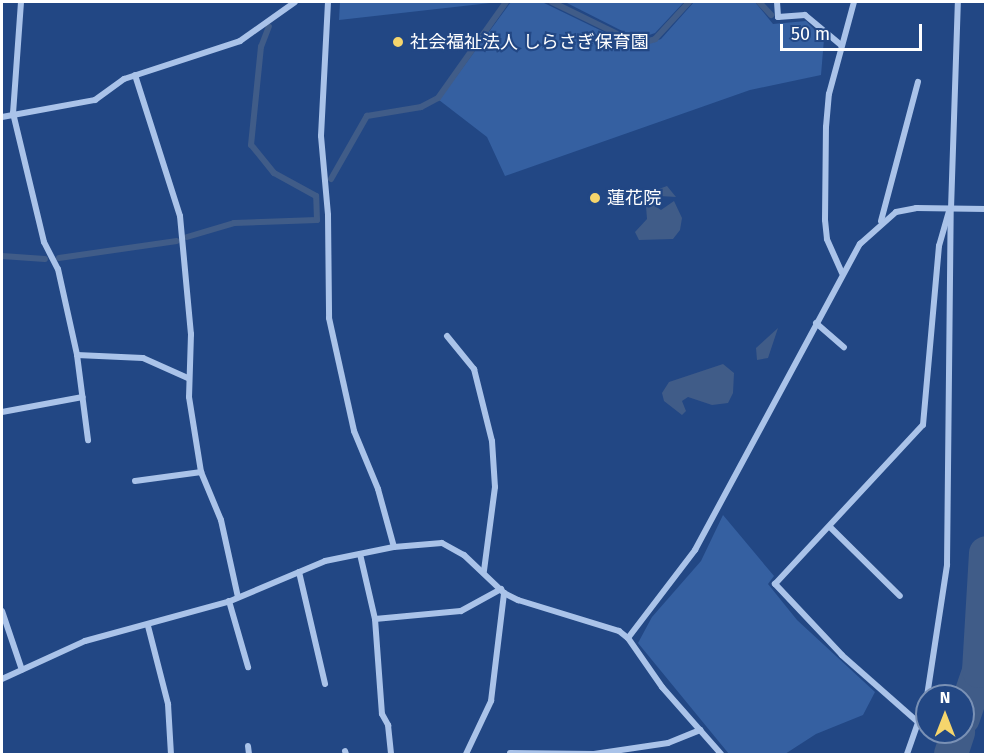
<!DOCTYPE html>
<html>
<head>
<meta charset="utf-8">
<style>
  body { margin:0 }
  #map { position:relative; width:987px; height:756px; overflow:hidden; background:#224784; font-family:"Fira Sans","Noto Sans JP",sans-serif }
  div>[style] { position:absolute }
  .green>* { inset:0; background:#3560a1 }
  .water>* { inset:0; background:#405c88 }
  .stream>* { height:6px; margin:-3px; padding:0 3px; transform-origin:3px; border-radius:3px; background:#405c88 }
  .river>* { height:34px; margin:-17px; padding:0 17px; transform-origin:17px; border-radius:17px; background:#405c88 }
  .minor>* { height:6px; margin:-3px; padding:0 3px; transform-origin:3px; border-radius:3px; background:#aac3e9 }
  .dots>* { width:16px; height:16px; translate:-50% -50%; box-sizing:border-box; border:3px solid #224784; border-radius:50% }
  span { translate:-50% -50%; white-space:nowrap; text-align:center; line-height:1.15; -webkit-text-stroke:4.5px #224784; paint-order:stroke }
  .poi-label { font-size:18px; color:#fff }
  .left { translate:0 -50%; text-align:left }
  .frame { position:absolute; inset:0; border:3px solid #fff; pointer-events:none }
  .north { position:absolute; left:915px; top:684px; width:60px; height:60px; box-sizing:border-box; background:#224784; border:2px solid #7a91b5; border-radius:50%; rotate:0deg; font-size:16px; font-weight:700; line-height:24px; text-align:center; color:#fff }
  .north::after { content:''; display:block; margin:auto; width:21px; height:27px; background:#f5d56c; clip-path:polygon(50% 0,100% 100%,50% 72%,0 100%) }
  .scale { position:absolute; left:780px; top:24px; width:142px; height:27px; box-sizing:border-box; border:3px solid #fff; border-top:0; padding-left:8px; font-size:18px; line-height:21px; white-space:nowrap; color:#fff; -webkit-text-stroke:4px #224784; paint-order:stroke }
</style>
</head>
<body>
<div id="map">
  <div class="green">
    <i style="clip-path:polygon(340px 2px,499px 2px,339px 20px)"></i>
    <i style="clip-path:polygon(511px 2px,542px 2px,637px 48px,661px 39px,694px 2px,755px 2px,773px 24px,806px 21px,824px 39px,821px 75px,750px 90px,505px 176px,487px 137px,439px 100px)"></i>
    <i style="clip-path:polygon(565px 2px,684px 2px,655px 33px,638px 39px)"></i>
    <i style="clip-path:polygon(723px 515px,774px 576px,768px 584px,797px 620px,875px 692px,863px 715px,816px 734px,785px 754px,729px 754px,638px 643px,652px 617px,701px 561px)"></i>
  </div>
  <div class="water">
    <i style="clip-path:polygon(667px 186px,676px 197px,660px 196px,655px 206px,661px 210px,674px 201px,682px 218px,680px 230px,673px 239px,639px 240px,635px 232px,647px 219px,645px 194px)"></i>
    <i style="clip-path:polygon(778px 328px,768px 358px,757px 360px,756px 348px)"></i>
    <i style="clip-path:polygon(723px 364px,734px 373px,733px 393px,728px 403px,712px 405px,688px 397px,682px 401px,686px 411px,682px 415px,664px 401px,662px 393px,669px 382px)"></i>
  </div>
  <div class="stream">
    <i style="left:552px;top:2px;width:96px;rotate:26deg"></i>
    <i style="left:638px;top:44px;width:18px;rotate:-16deg"></i>
    <i style="left:655px;top:39px;width:50px;rotate:-47.4deg"></i>
    <i style="left:759px;top:2px;width:18px;rotate:47deg"></i>
    <i style="left:331px;top:179px;width:73px;rotate:-60.3deg"></i>
    <i style="left:367px;top:116px;width:55px;rotate:-9.5deg"></i>
    <i style="left:421px;top:107px;width:19px;rotate:-28deg"></i>
    <i style="left:438px;top:98px;width:118px;rotate:-54.7deg"></i>
    <i style="left:187px;top:237px;width:49px;rotate:-16.6deg"></i>
    <i style="left:234px;top:223px;width:83px;rotate:-2.1deg"></i>
    <i style="left:317px;top:220px;width:24px;rotate:-92deg"></i>
    <i style="left:316px;top:196px;width:48px;rotate:-151.3deg"></i>
    <i style="left:274px;top:173px;width:36px;rotate:-129deg"></i>
    <i style="left:251px;top:145px;width:99px;rotate:-84.2deg"></i>
    <i style="left:261px;top:47px;width:22px;rotate:-69deg"></i>
    <i style="left:2px;top:256px;width:43px;rotate:4deg"></i>
    <i style="left:59px;top:258px;width:119px;rotate:-8.2deg"></i>
  </div>
  <div class="river">
    <i style="left:963px;top:718px;width:50px;rotate:-71.2deg"></i>
    <i style="left:979px;top:671px;width:118px;rotate:-86.6deg"></i>
    <i style="left:951px;top:754px;width:23px;rotate:-72deg"></i>
  </div>
  <div class="minor">
    <i style="left:21px;top:2px;width:111px;rotate:94.1deg"></i>
    <i style="left:13px;top:113px;width:133px;rotate:76.5deg"></i>
    <i style="left:44px;top:242px;width:30px;rotate:63deg"></i>
    <i style="left:58px;top:269px;width:88px;rotate:77.5deg"></i>
    <i style="left:77px;top:355px;width:86px;rotate:82.6deg"></i>
    <i style="left:328px;top:2px;width:134px;rotate:93deg"></i>
    <i style="left:321px;top:136px;width:79px;rotate:84.9deg"></i>
    <i style="left:328px;top:215px;width:103px;rotate:89.4deg"></i>
    <i style="left:329px;top:318px;width:116px;rotate:77.5deg"></i>
    <i style="left:354px;top:431px;width:63px;rotate:67.5deg"></i>
    <i style="left:378px;top:489px;width:60px;rotate:74.6deg"></i>
    <i style="left:777px;top:2px;width:15px;rotate:86deg"></i>
    <i style="left:778px;top:17px;width:27px;rotate:-4deg"></i>
    <i style="left:805px;top:15px;width:47px;rotate:39.8deg"></i>
    <i style="left:135px;top:75px;width:148px;rotate:72.3deg"></i>
    <i style="left:180px;top:216px;width:119px;rotate:84.7deg"></i>
    <i style="left:191px;top:334px;width:63px;rotate:91.8deg"></i>
    <i style="left:189px;top:397px;width:76px;rotate:80.9deg"></i>
    <i style="left:201px;top:472px;width:52px;rotate:67.4deg"></i>
    <i style="left:221px;top:520px;width:79px;rotate:77.6deg"></i>
    <i style="left:2px;top:117px;width:95px;rotate:-10.4deg"></i>
    <i style="left:95px;top:100px;width:36px;rotate:-36deg"></i>
    <i style="left:124px;top:79px;width:122px;rotate:-18.1deg"></i>
    <i style="left:240px;top:41px;width:67px;rotate:-35.3deg"></i>
    <i style="left:881px;top:221px;width:144px;rotate:-75.1deg"></i>
    <i style="left:842px;top:273px;width:37px;rotate:-114deg"></i>
    <i style="left:827px;top:239px;width:19px;rotate:-96deg"></i>
    <i style="left:825px;top:220px;width:93px;rotate:-89.4deg"></i>
    <i style="left:826px;top:127px;width:33px;rotate:-85deg"></i>
    <i style="left:829px;top:94px;width:95px;rotate:-74.8deg"></i>
    <i style="left:816px;top:323px;width:37px;rotate:41deg"></i>
    <i style="left:447px;top:336px;width:43px;rotate:50.7deg"></i>
    <i style="left:474px;top:369px;width:74px;rotate:76deg"></i>
    <i style="left:492px;top:441px;width:46px;rotate:86.3deg"></i>
    <i style="left:495px;top:487px;width:85px;rotate:97.5deg"></i>
    <i style="left:77px;top:355px;width:66px;rotate:2.6deg"></i>
    <i style="left:143px;top:358px;width:49px;rotate:24deg"></i>
    <i style="left:2px;top:412px;width:82px;rotate:-10.5deg"></i>
    <i style="left:135px;top:481px;width:67px;rotate:-7.8deg"></i>
    <i style="left:830px;top:527px;width:98px;rotate:44.6deg"></i>
    <i style="left:360px;top:554px;width:67px;rotate:77deg"></i>
    <i style="left:375px;top:619px;width:95px;rotate:85.8deg"></i>
    <i style="left:382px;top:714px;width:13px;rotate:61deg"></i>
    <i style="left:388px;top:725px;width:29px;rotate:84deg"></i>
    <i style="left:299px;top:572px;width:115px;rotate:76.9deg"></i>
    <i style="left:229px;top:601px;width:69px;rotate:73.9deg"></i>
    <i style="left:2px;top:611px;width:62px;rotate:71.3deg"></i>
    <i style="left:375px;top:619px;width:86px;rotate:-5.3deg"></i>
    <i style="left:461px;top:611px;width:46px;rotate:-28.8deg"></i>
    <i style="left:148px;top:626px;width:81px;rotate:75.6deg"></i>
    <i style="left:168px;top:704px;width:50px;rotate:86.6deg"></i>
    <i style="left:628px;top:638px;width:111px;rotate:-52.7deg"></i>
    <i style="left:695px;top:550px;width:348px;rotate:-61.7deg"></i>
    <i style="left:860px;top:244px;width:48px;rotate:-41.6deg"></i>
    <i style="left:896px;top:212px;width:20px;rotate:-11deg"></i>
    <i style="left:916px;top:208px;width:70px;rotate:0.8deg"></i>
    <i style="left:2px;top:679px;width:91px;rotate:-24.6deg"></i>
    <i style="left:85px;top:641px;width:148px;rotate:-15.3deg"></i>
    <i style="left:228px;top:602px;width:105px;rotate:-22.9deg"></i>
    <i style="left:325px;top:561px;width:70px;rotate:-11.5deg"></i>
    <i style="left:394px;top:547px;width:48px;rotate:-4.8deg"></i>
    <i style="left:442px;top:543px;width:25px;rotate:29deg"></i>
    <i style="left:464px;top:555px;width:55px;rotate:43.5deg"></i>
    <i style="left:504px;top:593px;width:16px;rotate:27deg"></i>
    <i style="left:518px;top:600px;width:106px;rotate:17.1deg"></i>
    <i style="left:619px;top:631px;width:11px;rotate:38deg"></i>
    <i style="left:628px;top:638px;width:60px;rotate:55.2deg"></i>
    <i style="left:662px;top:687px;width:89px;rotate:48.6deg"></i>
    <i style="left:927px;top:696px;width:133px;rotate:-81.3deg"></i>
    <i style="left:947px;top:565px;width:356px;rotate:-89.4deg"></i>
    <i style="left:951px;top:209px;width:207px;rotate:-88.1deg"></i>
    <i style="left:919px;top:723px;width:103px;rotate:-138.6deg"></i>
    <i style="left:842px;top:655px;width:98px;rotate:-133.3deg"></i>
    <i style="left:775px;top:584px;width:217px;rotate:-47.1deg"></i>
    <i style="left:923px;top:425px;width:180px;rotate:-84.9deg"></i>
    <i style="left:939px;top:246px;width:35px;rotate:-74deg"></i>
    <i style="left:248px;top:746px;width:8px;rotate:83deg"></i>
    <i style="left:345px;top:751px;width:3px;rotate:72deg"></i>
    <i style="left:510px;top:753px;width:84px;rotate:0.7deg"></i>
    <i style="left:594px;top:754px;width:75px;rotate:-8.5deg"></i>
    <i style="left:668px;top:743px;width:35px;rotate:-22deg"></i>
    <i style="left:466px;top:754px;width:59px;rotate:-64.7deg"></i>
    <i style="left:491px;top:701px;width:109px;rotate:-83.1deg"></i>
    <i style="left:907px;top:754px;width:60px;rotate:-70.7deg"></i>
  </div>
  <div class="dots">
    <i style="left:398px;top:42px;background:#f5d56c"></i>
    <i style="left:595px;top:198px;background:#f5d56c"></i>
  </div>
  <div class="poi-label">
    <span class="left" style="left:410px;top:42px">社会福祉法人 しらさぎ保育園</span>
    <span class="left" style="left:607px;top:198px">蓮花院</span>
  </div>
  <div class="frame"></div>
  <div class="north">N</div>
  <div class="scale">50 m</div>
</div>
</body>
</html>
